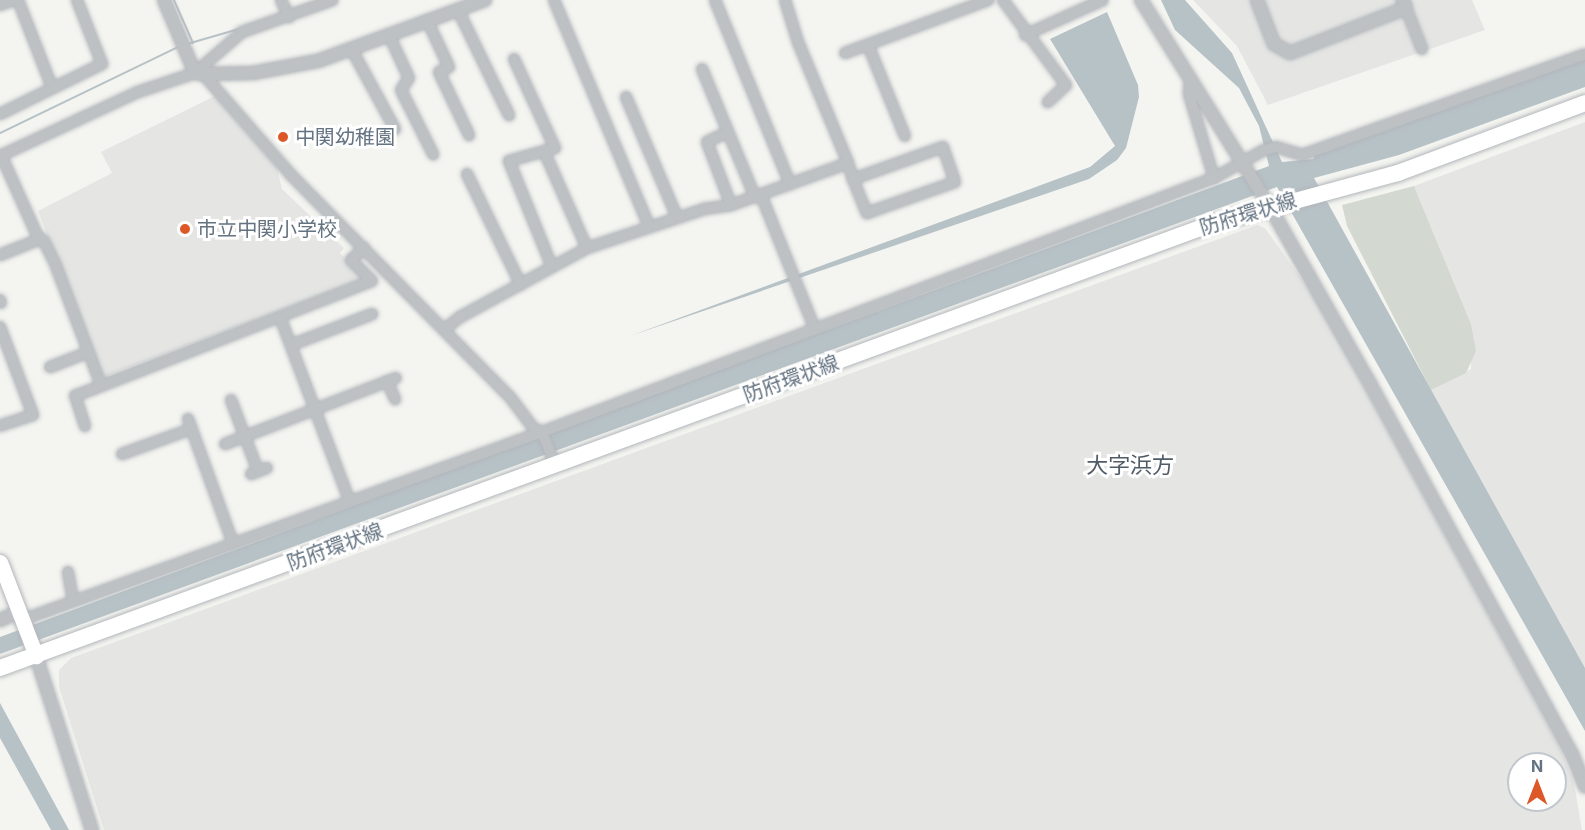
<!DOCTYPE html>
<html>
<head>
<meta charset="utf-8">
<style>
  body { margin:0 }
  #map { position:relative; width:1585px; height:830px; overflow:hidden; background:#f4f4f0; font-family:Inter,"Noto Sans JP",sans-serif }
  div>[style] { position:absolute }
  .built>* { inset:0; background:#e5e6e4 }
  .green>* { inset:0; background:#d3d9d0 }
  .water>* { inset:0; background:#b7c2c7 }
  .stream>* { height:2px; margin:-1px; padding:0 1px; transform-origin:1px; border-radius:1px; background:#b7c2c7 }
  .roads { filter:drop-shadow(0 0 2px #b2b6bb) drop-shadow(0 0 2px #b2b6bb) }
  .minor>* { height:10px; margin:-5px; padding:0 5px; transform-origin:5px; border-radius:5px; background:#bdc1c4 }
  .tertiary>* { height:12px; margin:-6px; padding:0 6px; transform-origin:6px; border-radius:6px; background:#bdc1c4 }
  .secondary>* { height:15px; margin:-7.5px; padding:0 7.5px; transform-origin:7.5px; border-radius:7.5px; background:#fff }
  .primary>* { height:16px; margin:-8px; padding:0 8px; transform-origin:8px; border-radius:8px; background:#fff }
  .dots>* { width:16px; height:16px; translate:-50% -50%; box-sizing:border-box; border:3px solid #fff; border-radius:50% }
  span { translate:-50% -50%; white-space:nowrap; text-align:center; line-height:1.15; -webkit-text-stroke:6px #fff; paint-order:stroke }
  .poi-label { font-size:20px; color:#647381 }
  .left { translate:0 -50%; text-align:left }
  .street-label { font-size:20px; color:#647381 }
  .quarter-label { font-size:22px; color:#525c66 }
  .north { position:absolute; left:1507px; top:752px; width:60px; height:60px; box-sizing:border-box; background:#fff; border:2px solid #c1c7cd; border-radius:50%; rotate:0deg; font-size:16px; font-weight:700; line-height:24px; text-align:center; color:#647381 }
  .north::after { content:''; display:block; margin:auto; width:21px; height:27px; background:#de5827; clip-path:polygon(50% 0,100% 100%,50% 72%,0 100%) }
</style>
</head>
<body>
<div id="map">
  <div class="built">
    <i style="clip-path:polygon(1193px 0,1472px 0,1485px 30px,1268px 105px,1237px 46px)"></i>
    <i style="clip-path:polygon(215px 96px,277px 168px,282px 189px,344px 248px,340px 253px,364px 278px,103px 377px,38px 211px,112px 173px,101px 152px)"></i>
    <i style="clip-path:polygon(1585px 122px,1585px 668px,1431px 390px,1471px 369px,1471px 324px,1414px 186px)"></i>
    <i style="clip-path:polygon(evenodd,1257px 225px,1265px 228px,1321px 307px,1562px 753px,1574px 783px,1582px 830px,104px 830px,59px 687px,59px 670px,71px 658px,1257px 225px,1519px 764px,1555px 764px,1555px 800px,1519px 800px,1519px 764px)"></i>
  </div>
  <div class="green">
    <i style="clip-path:polygon(1414px 186px,1471px 324px,1476px 351px,1466px 373px,1431px 390px,1347px 226px,1342px 205px)"></i>
  </div>
  <div class="water">
    <i style="clip-path:polygon(1161px 0,1185px 0,1232px 53px,1282px 162px,1313px 159px,1316px 153px,1585px 56px,1585px 87px,1399px 155px,1314px 178px,1585px 668px,1585px 731px,1277px 187px,0 654px,0 637px,1269px 166px,1259px 126px,1239px 88px,1175px 30px)"></i>
    <i style="clip-path:polygon(1107px 12px,1138px 85px,1139px 97px,1126px 148px,1117px 160px,1089px 179px,630px 336px,1090px 167px,1115px 146px,1050px 39px)"></i>
    <i style="clip-path:polygon(0 703px,69px 830px,51px 830px,0 738px)"></i>
  </div>
  <div class="stream">
    <i style="left:174px;top:0;width:47px;rotate:66.2deg"></i>
    <i style="left:187px;top:44px;width:54px;rotate:-16.1deg"></i>
    <i style="left:0;top:133px;width:198px;rotate:-25.8deg"></i>
  </div>
  <div class="roads">
    <div class="minor">
      <i style="left:18px;top:0;width:93px;rotate:68.7deg"></i>
      <i style="left:281px;top:0;width:19px;rotate:65deg"></i>
      <i style="left:554px;top:0;width:245px;rotate:67.2deg"></i>
      <i style="left:715px;top:0;width:199px;rotate:67.8deg"></i>
      <i style="left:785px;top:0;width:44px;rotate:72.8deg"></i>
      <i style="left:798px;top:42px;width:131px;rotate:67.5deg"></i>
      <i style="left:848px;top:163px;width:17px;rotate:73deg"></i>
      <i style="left:853px;top:179px;width:37px;rotate:68deg"></i>
      <i style="left:867px;top:213px;width:93px;rotate:-19.4deg"></i>
      <i style="left:955px;top:182px;width:37px;rotate:-109deg"></i>
      <i style="left:943px;top:147px;width:96px;rotate:160.4deg"></i>
      <i style="left:1003px;top:0;width:106px;rotate:53.5deg"></i>
      <i style="left:1066px;top:85px;width:25px;rotate:137deg"></i>
      <i style="left:0;top:5px;width:15px;rotate:-20deg"></i>
      <i style="left:1406px;top:8px;width:44px;rotate:68.7deg"></i>
      <i style="left:458px;top:10px;width:117px;rotate:64.1deg"></i>
      <i style="left:427px;top:20px;width:52px;rotate:64.9deg"></i>
      <i style="left:449px;top:67px;width:11px;rotate:153deg"></i>
      <i style="left:439px;top:72px;width:70px;rotate:64.5deg"></i>
      <i style="left:389px;top:35px;width:47px;rotate:65.1deg"></i>
      <i style="left:409px;top:78px;width:14px;rotate:124deg"></i>
      <i style="left:401px;top:90px;width:72px;rotate:63.4deg"></i>
      <i style="left:1025px;top:35px;width:85px;rotate:-24.2deg"></i>
      <i style="left:868px;top:45px;width:98px;rotate:67.9deg"></i>
      <i style="left:352px;top:50px;width:90px;rotate:61.4deg"></i>
      <i style="left:845px;top:53px;width:153px;rotate:-20.3deg"></i>
      <i style="left:514px;top:59px;width:98px;rotate:65.3deg"></i>
      <i style="left:555px;top:148px;width:48px;rotate:164.2deg"></i>
      <i style="left:509px;top:161px;width:114px;rotate:67.9deg"></i>
      <i style="left:702px;top:69px;width:139px;rotate:67.5deg"></i>
      <i style="left:203px;top:74px;width:134px;rotate:48.9deg"></i>
      <i style="left:291px;top:175px;width:312px;rotate:45.4deg"></i>
      <i style="left:510px;top:397px;width:39px;rotate:53deg"></i>
      <i style="left:533px;top:428px;width:10px;rotate:24deg"></i>
      <i style="left:542px;top:432px;width:37px;rotate:68deg"></i>
      <i style="left:1190px;top:78px;width:16px;rotate:94deg"></i>
      <i style="left:1189px;top:94px;width:88px;rotate:73.4deg"></i>
      <i style="left:626px;top:97px;width:130px;rotate:67deg"></i>
      <i style="left:0;top:114px;width:114px;rotate:-26.1deg"></i>
      <i style="left:102px;top:64px;width:69px;rotate:-111.3deg"></i>
      <i style="left:728px;top:132px;width:23px;rotate:155deg"></i>
      <i style="left:707px;top:142px;width:67px;rotate:69.1deg"></i>
      <i style="left:544px;top:151px;width:106px;rotate:66.1deg"></i>
      <i style="left:1px;top:155px;width:88px;rotate:65.8deg"></i>
      <i style="left:37px;top:235px;width:9px;rotate:41deg"></i>
      <i style="left:44px;top:241px;width:28px;rotate:64deg"></i>
      <i style="left:56px;top:266px;width:127px;rotate:69.3deg"></i>
      <i style="left:0;top:156px;width:152px;rotate:-24.9deg"></i>
      <i style="left:138px;top:92px;width:60px;rotate:-18.4deg"></i>
      <i style="left:195px;top:73px;width:62px;rotate:-41.1deg"></i>
      <i style="left:242px;top:32px;width:96px;rotate:-19.4deg"></i>
      <i style="left:467px;top:174px;width:123px;rotate:64.1deg"></i>
      <i style="left:761px;top:195px;width:142px;rotate:68.1deg"></i>
      <i style="left:0;top:255px;width:43px;rotate:-21.8deg"></i>
      <i style="left:0;top:300px;width:3px;rotate:72deg"></i>
      <i style="left:280px;top:317px;width:196px;rotate:69.3deg"></i>
      <i style="left:0;top:327px;width:94px;rotate:69.4deg"></i>
      <i style="left:33px;top:415px;width:35px;rotate:162deg"></i>
      <i style="left:445px;top:329px;width:19px;rotate:-39deg"></i>
      <i style="left:460px;top:317px;width:145px;rotate:-28.5deg"></i>
      <i style="left:587px;top:248px;width:123px;rotate:-18.4deg"></i>
      <i style="left:704px;top:209px;width:27px;rotate:-8deg"></i>
      <i style="left:731px;top:205px;width:124px;rotate:-19.7deg"></i>
      <i style="left:291px;top:345px;width:87px;rotate:-20.9deg"></i>
      <i style="left:50px;top:367px;width:40px;rotate:-21deg"></i>
      <i style="left:387px;top:381px;width:20px;rotate:66deg"></i>
      <i style="left:231px;top:400px;width:76px;rotate:69.2deg"></i>
      <i style="left:188px;top:419px;width:132px;rotate:70.1deg"></i>
      <i style="left:85px;top:426px;width:32px;rotate:-108deg"></i>
      <i style="left:75px;top:396px;width:318px;rotate:-21.2deg"></i>
      <i style="left:372px;top:281px;width:30px;rotate:-135deg"></i>
      <i style="left:351px;top:260px;width:18px;rotate:-43deg"></i>
      <i style="left:225px;top:444px;width:183px;rotate:-21.1deg"></i>
      <i style="left:122px;top:454px;width:73px;rotate:-19.9deg"></i>
      <i style="left:251px;top:474px;width:17px;rotate:-21deg"></i>
      <i style="left:68px;top:572px;width:29px;rotate:80deg"></i>
      <i style="left:22px;top:620px;width:553px;rotate:-19.88deg"></i>
      <i style="left:542px;top:432px;width:515px;rotate:-20.69deg"></i>
      <i style="left:1024px;top:250px;width:203px;rotate:-20.8deg"></i>
      <i style="left:1214px;top:178px;width:57px;rotate:-29.2deg"></i>
      <i style="left:1264px;top:150px;width:12px;rotate:-14deg"></i>
      <i style="left:1276px;top:147px;width:27px;rotate:17deg"></i>
      <i style="left:1302px;top:155px;width:300px;rotate:-19.6deg"></i>
    </div>
    <div class="tertiary">
      <i style="left:164px;top:0;width:79px;rotate:67deg"></i>
      <i style="left:195px;top:73px;width:8px;rotate:7deg"></i>
      <i style="left:203px;top:74px;width:50px;rotate:-1.1deg"></i>
      <i style="left:253px;top:73px;width:66px;rotate:-10.5deg"></i>
      <i style="left:318px;top:61px;width:178px;rotate:-20.1deg"></i>
      <i style="left:1141px;top:0;width:244px;rotate:58.1deg"></i>
      <i style="left:1270px;top:207px;width:201px;rotate:60.5deg"></i>
      <i style="left:1369px;top:382px;width:424px;rotate:61.4deg"></i>
      <i style="left:1572px;top:754px;width:35px;rotate:68deg"></i>
      <i style="left:1257px;top:0;width:47px;rotate:68.9deg"></i>
      <i style="left:1274px;top:44px;width:18px;rotate:29deg"></i>
      <i style="left:1290px;top:53px;width:124px;rotate:-21.2deg"></i>
      <i style="left:1406px;top:8px;width:9px;rotate:-111deg"></i>
      <i style="left:0;top:620px;width:20px;rotate:-24deg"></i>
      <i style="left:36px;top:656px;width:183px;rotate:72.2deg"></i>
    </div>
    <div class="secondary">
      <i style="left:0;top:562px;width:101px;rotate:69deg"></i>
    </div>
    <div class="primary">
      <i style="left:0;top:668px;width:1293px;rotate:-20.13deg"></i>
      <i style="left:1214px;top:223px;width:191px;rotate:-15.2deg"></i>
      <i style="left:1398px;top:173px;width:200px;rotate:-20.5deg"></i>
    </div>
  </div>
  <div class="dots">
    <i style="left:283px;top:137px;background:#de5827"></i>
    <i style="left:185px;top:229px;background:#de5827"></i>
  </div>
  <div class="poi-label">
    <span class="left" style="left:295px;top:137px">中関幼稚園</span>
    <span class="left" style="left:197px;top:229px">市立中関小学校</span>
  </div>
  <div class="street-label">
    <span style="left:1248px;top:214px;rotate:-17deg">防府環状線</span>
    <span style="left:791px;top:379px;rotate:-20deg">防府環状線</span>
    <span style="left:335px;top:547px;rotate:-20deg">防府環状線</span>
  </div>
  <div class="quarter-label">
    <span style="left:1130px;top:466px">大字浜方</span>
  </div>
  <div class="north">N</div>
</div>
</body>
</html>
